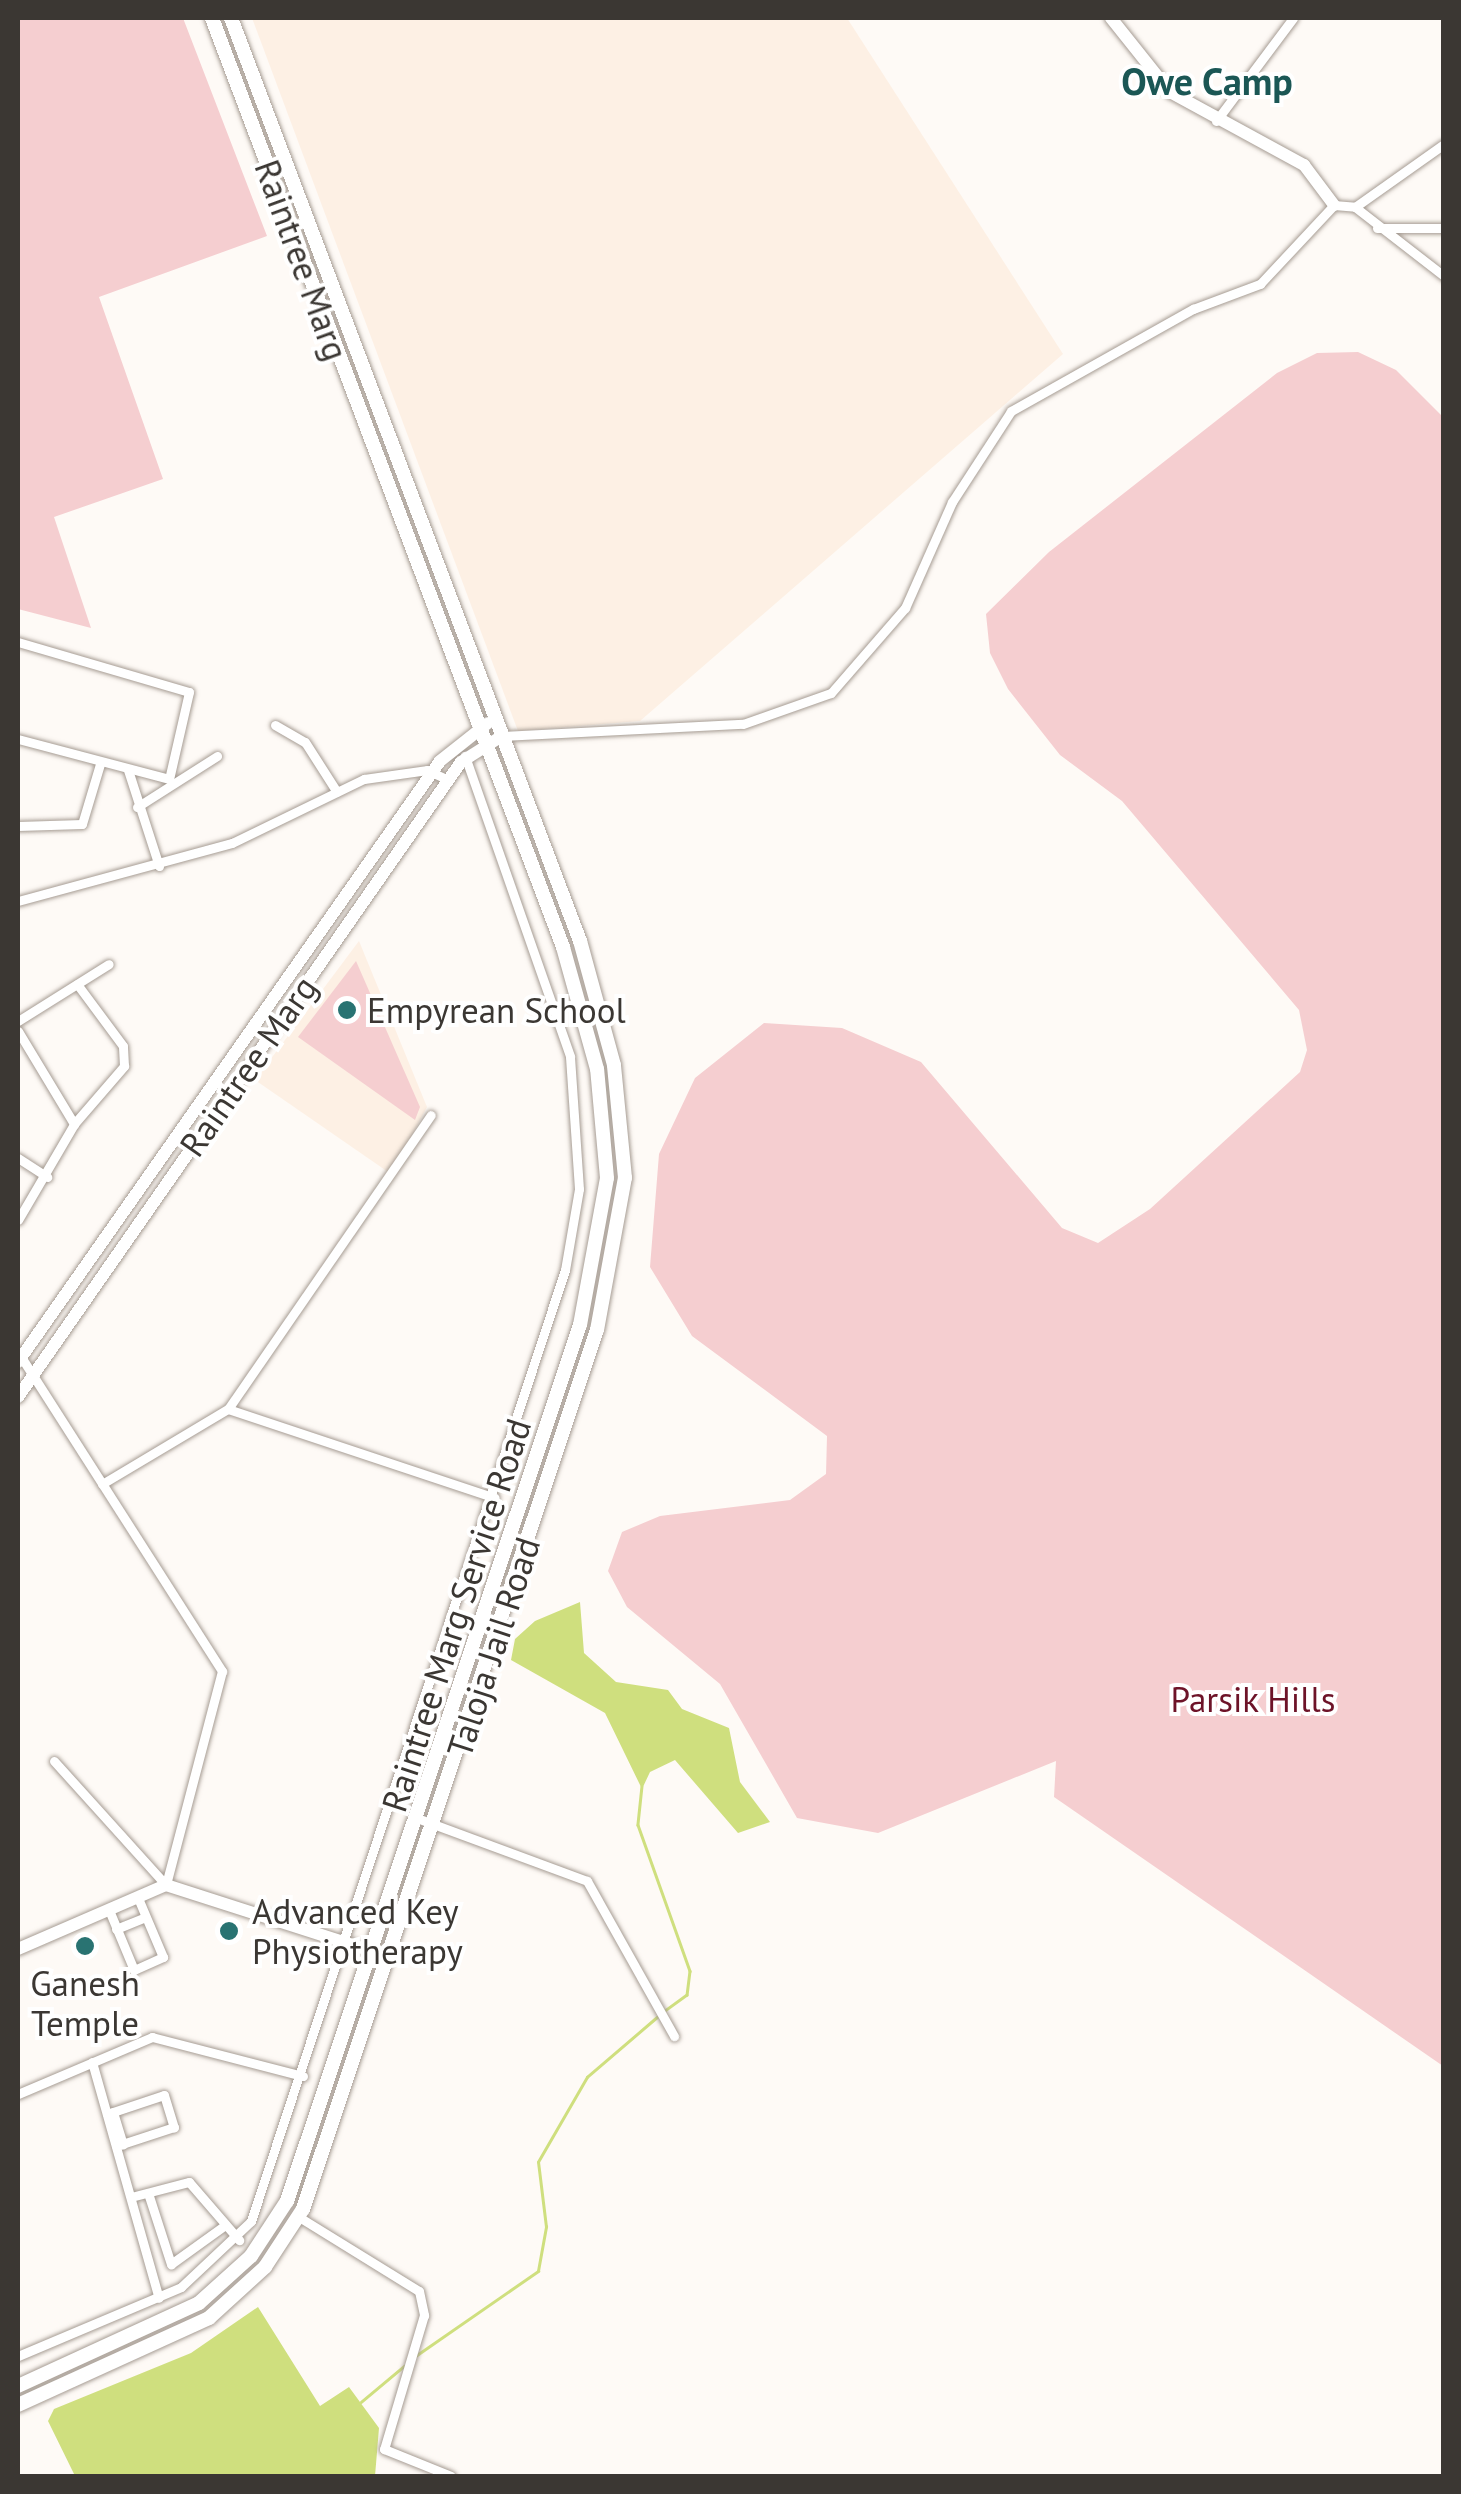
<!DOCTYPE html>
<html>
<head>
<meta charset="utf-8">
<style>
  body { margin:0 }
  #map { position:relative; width:1461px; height:2494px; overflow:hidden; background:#fefaf6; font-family:"PT Sans",sans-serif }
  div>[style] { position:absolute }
  .built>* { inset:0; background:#fdf0e4 }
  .green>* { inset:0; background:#f5ced0 }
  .water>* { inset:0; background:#cfdf7e }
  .stream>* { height:2.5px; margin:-1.25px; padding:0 1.25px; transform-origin:1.25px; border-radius:1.25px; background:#cfdf7e }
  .roads { filter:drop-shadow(0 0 2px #a69c93) drop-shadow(0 0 2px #a69c93) }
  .street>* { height:9px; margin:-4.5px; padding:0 4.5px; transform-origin:4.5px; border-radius:4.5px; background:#fff }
  .secondary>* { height:12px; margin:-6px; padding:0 6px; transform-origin:6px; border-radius:6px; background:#fff }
  .primary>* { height:14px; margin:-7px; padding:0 7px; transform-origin:7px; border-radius:7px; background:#fff }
  .dots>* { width:28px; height:28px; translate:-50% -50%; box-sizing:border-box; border:5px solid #fff; border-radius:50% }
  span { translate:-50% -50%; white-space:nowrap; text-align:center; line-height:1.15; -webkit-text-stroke:8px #fff; paint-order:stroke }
  .street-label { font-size:35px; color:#3b3733 }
  .poi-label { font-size:35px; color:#3b3733 }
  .left { translate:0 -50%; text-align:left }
  .park-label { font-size:35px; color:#6d1328 }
  .neighbourhood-label { font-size:38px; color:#1b5755; font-weight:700 }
  .frame { position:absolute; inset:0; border:20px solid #3b3733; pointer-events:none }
</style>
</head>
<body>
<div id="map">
  <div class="built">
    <i style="clip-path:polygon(252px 18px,847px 18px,1063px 354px,640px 721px,518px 731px)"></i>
    <i style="clip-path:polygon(359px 941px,427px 1107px,391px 1174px,255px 1080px)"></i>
  </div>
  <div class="green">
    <i style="clip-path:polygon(18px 18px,183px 18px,267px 236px,99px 297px,163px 479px,54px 517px,91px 628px,18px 609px)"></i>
    <i style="clip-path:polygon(1358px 352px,1396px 370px,1443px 417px,1443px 2066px,1054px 1797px,1056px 1761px,878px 1833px,797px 1818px,720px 1684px,627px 1607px,608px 1571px,622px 1532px,660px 1516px,790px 1500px,826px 1474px,827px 1436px,692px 1336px,650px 1267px,659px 1154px,695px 1078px,764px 1023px,842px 1028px,921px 1062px,1062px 1228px,1098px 1243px,1150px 1209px,1300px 1072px,1307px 1050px,1299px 1010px,1122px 801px,1060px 755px,1008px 689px,990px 653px,986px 614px,1049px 552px,1277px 373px,1317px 353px)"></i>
    <i style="clip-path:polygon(356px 961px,420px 1107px,415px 1120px,298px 1037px)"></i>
  </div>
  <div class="water">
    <i style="clip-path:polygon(580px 1602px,584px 1653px,616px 1682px,668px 1690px,682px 1709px,729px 1728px,740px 1782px,770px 1822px,738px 1833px,675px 1760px,650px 1772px,642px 1789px,605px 1713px,511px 1660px,515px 1639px,535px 1621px)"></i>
    <i style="clip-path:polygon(258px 2307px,320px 2406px,349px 2387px,379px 2428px,375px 2476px,75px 2476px,48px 2421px,54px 2409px,191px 2353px)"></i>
  </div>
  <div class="stream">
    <i style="left:642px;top:1786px;width:39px;rotate:96deg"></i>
    <i style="left:638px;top:1825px;width:155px;rotate:70.4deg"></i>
    <i style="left:690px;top:1971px;width:24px;rotate:97deg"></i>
    <i style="left:687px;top:1995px;width:29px;rotate:144deg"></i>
    <i style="left:414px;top:2357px;width:151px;rotate:-34.7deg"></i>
    <i style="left:538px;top:2271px;width:45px;rotate:-79.7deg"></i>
    <i style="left:546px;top:2227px;width:65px;rotate:-97deg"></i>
    <i style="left:538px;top:2162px;width:98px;rotate:-60deg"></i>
    <i style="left:587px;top:2077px;width:92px;rotate:-40.6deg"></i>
    <i style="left:361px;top:2402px;width:56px;rotate:-39.9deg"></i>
  </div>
  <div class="roads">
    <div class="street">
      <i style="left:1216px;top:121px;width:129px;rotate:-53.2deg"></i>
      <i style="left:1355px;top:207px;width:113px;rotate:37.8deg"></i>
      <i style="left:1377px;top:228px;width:67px"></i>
      <i style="left:18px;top:642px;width:178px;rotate:16.3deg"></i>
      <i style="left:189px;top:692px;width:89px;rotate:102.9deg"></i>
      <i style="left:275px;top:725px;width:34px;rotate:30deg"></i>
      <i style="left:305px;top:742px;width:59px;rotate:57.4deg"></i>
      <i style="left:502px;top:736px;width:241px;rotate:-2.9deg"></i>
      <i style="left:743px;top:724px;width:93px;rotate:-19.4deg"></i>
      <i style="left:831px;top:693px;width:113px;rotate:-49deg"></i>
      <i style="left:905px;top:608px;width:116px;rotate:-66.1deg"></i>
      <i style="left:952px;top:502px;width:108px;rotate:-57deg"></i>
      <i style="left:1011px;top:411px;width:209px;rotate:-29.3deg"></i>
      <i style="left:1193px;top:309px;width:72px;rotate:-20.5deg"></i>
      <i style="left:1260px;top:284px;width:108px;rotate:-46.9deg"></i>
      <i style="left:1334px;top:205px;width:21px;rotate:5deg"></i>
      <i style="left:1355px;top:207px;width:109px;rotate:-35.3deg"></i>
      <i style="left:18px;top:739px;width:156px;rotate:14.8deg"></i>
      <i style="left:128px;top:770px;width:101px;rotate:72.1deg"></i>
      <i style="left:137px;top:807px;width:95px;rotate:-32.5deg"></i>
      <i style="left:18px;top:826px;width:64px;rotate:-1.8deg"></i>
      <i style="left:82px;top:824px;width:63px;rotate:-73.3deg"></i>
      <i style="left:18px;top:901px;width:222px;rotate:-15.2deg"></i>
      <i style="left:232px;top:843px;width:147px;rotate:-25.9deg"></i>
      <i style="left:364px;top:779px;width:64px;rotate:-8.1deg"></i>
      <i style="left:427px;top:770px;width:23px;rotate:25deg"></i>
      <i style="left:18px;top:1021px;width:107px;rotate:-32.1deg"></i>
      <i style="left:18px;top:1031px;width:109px;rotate:58.9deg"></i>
      <i style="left:18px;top:1158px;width:35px;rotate:33deg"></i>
      <i style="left:18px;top:1220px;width:111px;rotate:-59.7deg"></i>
      <i style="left:74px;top:1124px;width:77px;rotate:-49.2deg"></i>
      <i style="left:124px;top:1066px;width:20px;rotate:-93deg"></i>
      <i style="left:123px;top:1046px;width:77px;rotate:-126.6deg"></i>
      <i style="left:18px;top:1352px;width:379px;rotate:57.4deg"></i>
      <i style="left:222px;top:1671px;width:221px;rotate:104.7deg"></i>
      <i style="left:228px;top:1409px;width:281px;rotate:18.4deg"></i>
      <i style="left:102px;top:1484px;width:147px;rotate:-30.8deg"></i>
      <i style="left:228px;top:1409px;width:357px;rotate:-55.4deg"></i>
      <i style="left:54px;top:1761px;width:167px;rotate:47.9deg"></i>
      <i style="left:417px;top:1818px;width:181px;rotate:20.3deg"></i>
      <i style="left:587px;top:1881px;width:178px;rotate:60.7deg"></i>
      <i style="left:109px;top:1910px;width:65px;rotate:67.4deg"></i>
      <i style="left:134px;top:1970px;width:32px;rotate:-24deg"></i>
      <i style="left:163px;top:1957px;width:64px;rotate:-113deg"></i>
      <i style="left:116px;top:1929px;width:31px;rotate:-22deg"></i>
      <i style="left:92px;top:2062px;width:245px;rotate:74.2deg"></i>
      <i style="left:18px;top:2094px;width:146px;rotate:-23deg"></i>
      <i style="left:152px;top:2037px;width:156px;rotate:14.5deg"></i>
      <i style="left:113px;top:2112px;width:34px;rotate:73deg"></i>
      <i style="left:107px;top:2114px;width:60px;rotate:-18.4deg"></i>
      <i style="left:164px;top:2095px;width:34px;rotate:73deg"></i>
      <i style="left:174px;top:2127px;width:61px;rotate:161.9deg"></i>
      <i style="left:148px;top:2193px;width:75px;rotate:72.1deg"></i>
      <i style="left:171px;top:2264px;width:67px;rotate:-35.8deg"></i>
      <i style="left:131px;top:2197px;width:60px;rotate:-14.5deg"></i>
      <i style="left:189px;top:2182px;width:77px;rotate:49.2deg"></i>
      <i style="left:299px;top:2217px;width:141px;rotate:31.7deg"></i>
      <i style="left:419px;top:2291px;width:25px;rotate:78deg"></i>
      <i style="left:424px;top:2315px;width:140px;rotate:106.6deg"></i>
      <i style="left:384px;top:2449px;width:72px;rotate:21.9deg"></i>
      <i style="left:18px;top:2356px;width:177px;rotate:-22.9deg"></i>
      <i style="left:181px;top:2287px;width:96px;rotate:-43.3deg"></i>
      <i style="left:251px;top:2221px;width:1001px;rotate:-71.73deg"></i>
      <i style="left:565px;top:1270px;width:82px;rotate:-80.2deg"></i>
      <i style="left:579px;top:1189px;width:133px;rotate:-93.9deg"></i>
      <i style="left:570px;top:1056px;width:318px;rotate:-109.3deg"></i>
    </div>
    <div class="secondary">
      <i style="left:1111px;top:18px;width:95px;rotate:51.4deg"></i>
      <i style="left:1170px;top:92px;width:153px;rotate:28.6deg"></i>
      <i style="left:1304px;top:165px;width:50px;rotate:53.1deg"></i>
      <i style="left:18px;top:1362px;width:734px;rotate:-54.92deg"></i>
      <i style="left:440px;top:761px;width:61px;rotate:-38.4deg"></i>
      <i style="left:18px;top:1397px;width:774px;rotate:-55.1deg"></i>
      <i style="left:461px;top:762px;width:49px;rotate:-32.4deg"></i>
      <i style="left:18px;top:1949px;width:161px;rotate:-23.4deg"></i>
      <i style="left:166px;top:1885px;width:235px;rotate:17.8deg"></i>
    </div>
    <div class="primary">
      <i style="left:18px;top:2386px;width:199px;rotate:-24.6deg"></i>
      <i style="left:199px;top:2303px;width:70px;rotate:-42.1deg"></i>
      <i style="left:251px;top:2256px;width:66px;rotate:-56.8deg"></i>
      <i style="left:287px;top:2201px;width:924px;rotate:-71.51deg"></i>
      <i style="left:580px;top:1325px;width:149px;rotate:-79.6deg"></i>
      <i style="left:607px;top:1178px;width:109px;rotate:-95.2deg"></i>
      <i style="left:597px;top:1069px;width:127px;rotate:-105.6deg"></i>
      <i style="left:563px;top:947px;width:993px;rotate:-110.7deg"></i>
      <i style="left:18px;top:2405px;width:210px;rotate:-24.5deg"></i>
      <i style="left:209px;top:2318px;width:76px;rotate:-42.3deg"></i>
      <i style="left:265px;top:2267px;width:69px;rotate:-56.8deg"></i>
      <i style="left:303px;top:2209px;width:927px;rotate:-71.51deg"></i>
      <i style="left:597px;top:1330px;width:155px;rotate:-79.6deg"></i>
      <i style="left:625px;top:1178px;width:114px;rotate:-95.6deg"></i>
      <i style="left:614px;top:1065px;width:129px;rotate:-105.3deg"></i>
      <i style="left:580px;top:941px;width:987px;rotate:-110.71deg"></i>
    </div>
  </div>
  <div class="dots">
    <i style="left:347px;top:1010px;background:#297372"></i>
    <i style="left:229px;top:1931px;background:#297372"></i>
    <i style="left:85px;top:1946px;background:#297372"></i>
  </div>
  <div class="street-label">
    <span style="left:302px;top:260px;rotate:70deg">Raintree Marg</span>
    <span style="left:248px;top:1066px;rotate:-55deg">Raintree Marg</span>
    <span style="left:456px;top:1615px;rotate:-72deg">Raintree Marg Service Road</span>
    <span style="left:493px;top:1647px;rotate:-72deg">Taloja Jail Road</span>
  </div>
  <div class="poi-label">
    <span class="left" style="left:367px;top:1010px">Empyrean School</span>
    <span class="left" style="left:252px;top:1931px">Advanced Key<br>Physiotherapy</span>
    <span style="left:85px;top:2003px">Ganesh<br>Temple</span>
  </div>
  <div class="park-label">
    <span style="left:1253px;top:1699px">Parsik Hills</span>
  </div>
  <div class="neighbourhood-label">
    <span style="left:1207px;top:81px">Owe Camp</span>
  </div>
  <div class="frame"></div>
</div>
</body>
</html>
